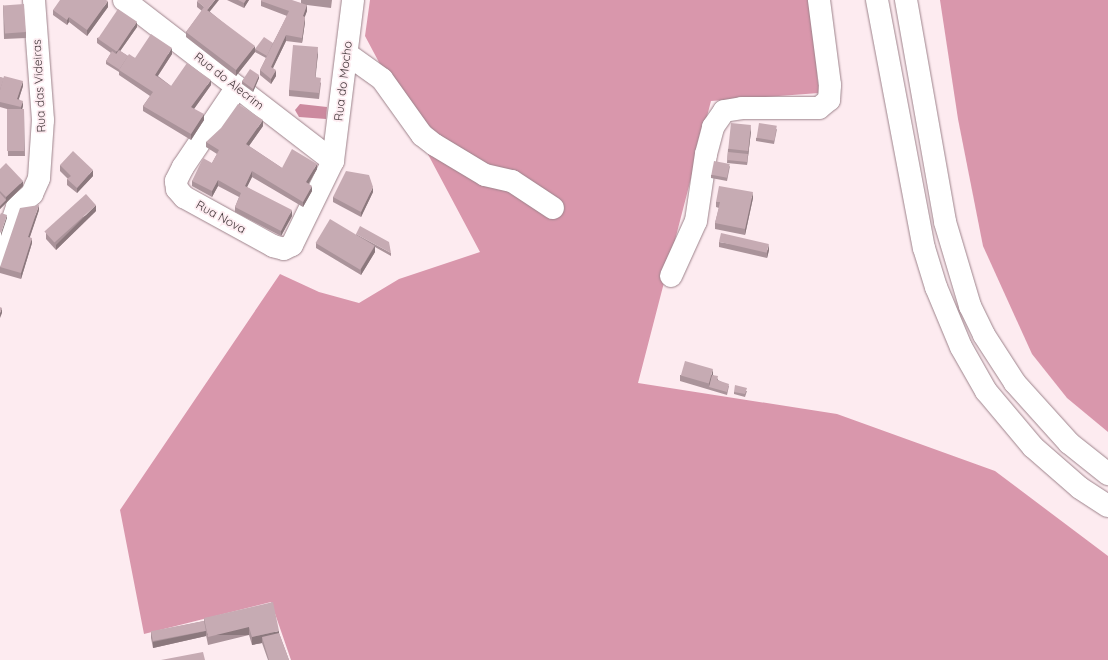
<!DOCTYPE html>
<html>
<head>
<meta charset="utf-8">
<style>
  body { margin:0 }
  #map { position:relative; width:1108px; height:660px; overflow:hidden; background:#fdebf0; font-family:Quicksand,sans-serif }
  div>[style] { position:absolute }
  .forest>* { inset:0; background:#d997ac }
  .water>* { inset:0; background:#cc8a9f }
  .roads { filter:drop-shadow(0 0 1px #9d838b) drop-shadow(0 0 1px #9d838b) }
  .minor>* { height:22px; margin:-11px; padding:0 11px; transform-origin:11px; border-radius:11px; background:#fff }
  .highway>* { height:22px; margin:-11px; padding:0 11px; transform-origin:11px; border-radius:11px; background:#fff }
  .wall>* { inset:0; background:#aa939a }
  .shaded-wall>* { inset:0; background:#8b787d; transform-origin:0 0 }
  .building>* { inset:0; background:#c6abb3; transform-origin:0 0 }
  span { translate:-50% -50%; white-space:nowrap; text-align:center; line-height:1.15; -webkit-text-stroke:3.5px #fdebf0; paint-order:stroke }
  .street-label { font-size:12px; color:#42373a }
</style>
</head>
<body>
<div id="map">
  <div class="forest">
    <i style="clip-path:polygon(370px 0,810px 0,819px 93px,711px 101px,638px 383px,837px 414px,995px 471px,1108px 556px,1108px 660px,291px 660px,271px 602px,144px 634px,120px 510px,280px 274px,319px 292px,359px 303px,399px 279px,480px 252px,365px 36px)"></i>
    <i style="clip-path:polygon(940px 0,1108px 0,1108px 432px,1067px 398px,1032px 354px,983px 246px,958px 119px)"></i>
  </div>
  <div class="water">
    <i style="clip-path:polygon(300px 104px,327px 107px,326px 119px,299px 117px,295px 110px)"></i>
  </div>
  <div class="roads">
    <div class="minor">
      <i style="left:124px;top:0;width:264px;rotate:37.6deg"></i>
      <i style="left:347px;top:54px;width:43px;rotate:35.5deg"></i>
      <i style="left:382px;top:79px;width:69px;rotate:54.5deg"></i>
      <i style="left:422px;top:135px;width:16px;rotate:38deg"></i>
      <i style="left:435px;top:145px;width:58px;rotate:31deg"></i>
      <i style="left:485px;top:175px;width:28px;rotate:13deg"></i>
      <i style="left:512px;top:181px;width:49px;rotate:33.4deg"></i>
      <i style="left:237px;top:87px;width:97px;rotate:124deg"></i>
      <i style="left:183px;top:167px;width:16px;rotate:117deg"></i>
      <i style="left:176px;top:181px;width:8px;rotate:83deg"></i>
      <i style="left:177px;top:189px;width:11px;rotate:49deg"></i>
      <i style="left:184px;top:197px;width:102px;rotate:28.8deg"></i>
      <i style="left:273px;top:246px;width:11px;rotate:15deg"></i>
      <i style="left:284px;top:249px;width:9px;rotate:-27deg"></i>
      <i style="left:292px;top:245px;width:93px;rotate:-64deg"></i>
      <i style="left:333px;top:161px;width:162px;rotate:-82.9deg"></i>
      <i style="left:0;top:257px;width:53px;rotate:-71.2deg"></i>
      <i style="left:17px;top:207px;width:20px;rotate:-41deg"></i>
      <i style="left:32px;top:194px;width:17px;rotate:-66deg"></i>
      <i style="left:39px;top:178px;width:58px;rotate:-86.1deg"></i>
      <i style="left:43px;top:120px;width:120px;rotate:-94.3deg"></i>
      <i style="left:671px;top:276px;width:60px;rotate:-65.6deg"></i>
      <i style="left:696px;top:221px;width:68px;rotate:-81.5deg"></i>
      <i style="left:706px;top:154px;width:28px;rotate:-75deg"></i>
      <i style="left:713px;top:127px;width:19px;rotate:-55deg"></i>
      <i style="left:724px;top:111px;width:18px;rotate:-9deg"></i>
      <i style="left:742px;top:108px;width:77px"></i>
      <i style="left:819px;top:108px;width:13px;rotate:-39deg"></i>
      <i style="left:829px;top:100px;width:15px;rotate:-86deg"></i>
      <i style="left:830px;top:85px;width:86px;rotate:-97.4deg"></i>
    </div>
    <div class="highway">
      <i style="left:877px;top:0;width:252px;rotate:79.3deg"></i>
      <i style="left:924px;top:248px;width:41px;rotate:72.9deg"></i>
      <i style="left:936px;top:287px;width:65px;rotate:67.4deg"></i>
      <i style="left:961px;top:347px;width:51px;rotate:60.4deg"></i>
      <i style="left:986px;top:391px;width:73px;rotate:50deg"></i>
      <i style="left:1033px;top:447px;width:62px;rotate:41.1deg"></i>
      <i style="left:1080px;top:488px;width:33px;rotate:33deg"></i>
      <i style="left:906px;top:0;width:225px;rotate:80deg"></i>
      <i style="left:945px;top:222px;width:88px;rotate:73.4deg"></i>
      <i style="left:970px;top:306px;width:32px;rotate:64deg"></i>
      <i style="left:984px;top:335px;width:57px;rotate:57.1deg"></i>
      <i style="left:1015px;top:383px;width:81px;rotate:48deg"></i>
      <i style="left:1069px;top:443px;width:50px;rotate:38.5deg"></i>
    </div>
  </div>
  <div class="wall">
    <i style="clip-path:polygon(227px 0,249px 0,244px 8px)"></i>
    <i style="clip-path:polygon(301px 0,332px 0,331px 8px,307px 5px,307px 11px,304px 17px,305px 22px,302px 43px,286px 41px,273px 68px,276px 76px,271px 84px,260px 75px,260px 70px,266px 58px,255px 52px,236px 76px,186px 37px,186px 32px,202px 11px,197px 7px,197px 1px,255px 49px,273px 43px,287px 16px,261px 6px,261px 1px,301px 3px)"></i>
    <i style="clip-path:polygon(3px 5px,26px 32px,26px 38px,4px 39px)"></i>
    <i style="clip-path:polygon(108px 7px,87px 36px,69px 22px,67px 25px,53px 15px,53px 10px)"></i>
    <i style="clip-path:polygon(137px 27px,120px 51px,128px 56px,135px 58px,172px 54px,158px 76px,171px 86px,211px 85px,194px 109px,204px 120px,191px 140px,143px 111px,143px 106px,150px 96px,119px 75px,119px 72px,106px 64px,106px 61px,111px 53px,97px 43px,97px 38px)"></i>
    <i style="clip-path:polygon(318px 53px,315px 77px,321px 83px,319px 99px,289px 96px,289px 90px)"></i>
    <i style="clip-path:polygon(0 77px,23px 86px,19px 99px,23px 106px,22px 109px,24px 109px,25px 156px,8px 156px,7px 109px,0 107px)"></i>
    <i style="clip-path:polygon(259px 78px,253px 92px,242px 84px,242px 81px)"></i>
    <i style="clip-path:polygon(263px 126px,249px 146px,282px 168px,317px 169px,308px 184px,312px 191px,303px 207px,252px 177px,247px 187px,292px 216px,281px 236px,235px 212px,235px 207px,239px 197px,218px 186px,212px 197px,192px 186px,192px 181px,212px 163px,217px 154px,206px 147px,206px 142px)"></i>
    <i style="clip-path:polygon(777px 129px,774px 144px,756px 141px,756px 138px)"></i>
    <i style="clip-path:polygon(751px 131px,747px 165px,727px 163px,728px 149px)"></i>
    <i style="clip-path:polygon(60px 165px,93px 176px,77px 193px,67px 185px,67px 179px,68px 179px,60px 171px)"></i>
    <i style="clip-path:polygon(730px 166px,727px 181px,711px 178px,711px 175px)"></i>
    <i style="clip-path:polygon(0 169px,23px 186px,0 209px)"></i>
    <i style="clip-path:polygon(373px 192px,361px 217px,333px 202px,333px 197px)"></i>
    <i style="clip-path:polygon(753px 198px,745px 235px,715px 229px,715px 223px,719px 208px,716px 207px,716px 202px)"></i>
    <i style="clip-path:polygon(39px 210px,30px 237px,32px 243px,21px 279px,0 273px,0 267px)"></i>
    <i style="clip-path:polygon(96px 211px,56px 250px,46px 239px,46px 233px)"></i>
    <i style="clip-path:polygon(356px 234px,391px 253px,391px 256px,375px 247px,375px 252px,361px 275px,316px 248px,316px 243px,356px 235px)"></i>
    <i style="clip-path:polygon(719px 242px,769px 250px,767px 258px,719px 247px)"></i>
    <i style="clip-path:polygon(680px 375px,713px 375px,718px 379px,718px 380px,729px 386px,727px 395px,680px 381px)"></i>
    <i style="clip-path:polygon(747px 391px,745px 397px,734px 394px,734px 392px)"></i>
    <i style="clip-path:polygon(204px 618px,279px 633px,289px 660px,268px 660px,262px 643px,252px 645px,249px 635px,208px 645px,206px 635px,206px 636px,153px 648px,151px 638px,151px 632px,204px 621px)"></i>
  </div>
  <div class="shaded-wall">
    <i style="clip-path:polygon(215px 0,219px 0,207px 15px,207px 10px)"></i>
    <i style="clip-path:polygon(246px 0,249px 0,244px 8px,244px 3px)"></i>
    <i style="clip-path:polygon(108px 1px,108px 7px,87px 36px,87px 30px)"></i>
    <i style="clip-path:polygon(307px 5px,307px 11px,303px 22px,303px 16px)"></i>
    <i style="clip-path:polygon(69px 17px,69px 22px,67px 25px,67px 20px)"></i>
    <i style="clip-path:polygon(305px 17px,305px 22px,302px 43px,302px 38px)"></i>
    <i style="clip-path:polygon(137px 22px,137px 27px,116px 57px,116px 51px)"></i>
    <i style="clip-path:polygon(286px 35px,286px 41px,271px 72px,271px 67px)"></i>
    <i style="clip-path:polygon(255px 46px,255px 52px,236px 76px,236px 70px)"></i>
    <i style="clip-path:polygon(318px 47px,318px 53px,315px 83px,315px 77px)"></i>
    <i style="clip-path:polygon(172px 48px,172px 54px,155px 80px,155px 75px)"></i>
    <i style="clip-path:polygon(276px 70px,276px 76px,271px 84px,271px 79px)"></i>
    <i style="clip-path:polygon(259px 75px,259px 78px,253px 92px,253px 89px)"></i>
    <i style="clip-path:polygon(211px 80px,211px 85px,191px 113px,191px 107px)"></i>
    <i style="clip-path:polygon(23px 81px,23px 86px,17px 104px,17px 99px)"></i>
    <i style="clip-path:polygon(23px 101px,23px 106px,21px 113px,21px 107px)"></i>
    <i style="clip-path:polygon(204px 114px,204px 120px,191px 140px,191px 134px)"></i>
    <i style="clip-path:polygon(263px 120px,263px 126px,246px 150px,246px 144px)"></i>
    <i style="clip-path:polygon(751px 125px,751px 131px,747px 165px,748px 151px)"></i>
    <i style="clip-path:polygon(317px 164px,317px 169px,306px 188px,306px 182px)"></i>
    <i style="clip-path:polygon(93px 170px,93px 176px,77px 193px,77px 188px)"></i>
    <i style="clip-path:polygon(252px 171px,252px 177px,245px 191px,245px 186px)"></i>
    <i style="clip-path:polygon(218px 180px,218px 186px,212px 197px,212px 191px)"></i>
    <i style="clip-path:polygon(23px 181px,23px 186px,6px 203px,6px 197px)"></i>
    <i style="clip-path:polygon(312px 186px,312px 191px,303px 207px,303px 202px)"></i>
    <i style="clip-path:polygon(373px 187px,373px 192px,361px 217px,361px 212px)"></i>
    <i style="clip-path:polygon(753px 192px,753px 198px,745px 235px,745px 229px)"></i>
    <i style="clip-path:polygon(6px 200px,6px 203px,0 209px,0 206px)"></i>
    <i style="clip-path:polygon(39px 205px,39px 210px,28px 242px,28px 237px)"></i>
    <i style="clip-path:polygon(96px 205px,96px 211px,56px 250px,56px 245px)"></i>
    <i style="clip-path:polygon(292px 210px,292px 216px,281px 236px,281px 231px)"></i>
    <i style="clip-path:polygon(7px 215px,7px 218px,1px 236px,1px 233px)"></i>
    <i style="clip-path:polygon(32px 238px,32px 243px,21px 279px,21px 273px)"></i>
    <i style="clip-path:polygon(769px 244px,769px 250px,767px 258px,767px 253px)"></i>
    <i style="clip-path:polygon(375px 246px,375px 252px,361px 275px,361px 269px)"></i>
    <i style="clip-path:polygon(2px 308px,2px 313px,0 318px,0 313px)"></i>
    <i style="clip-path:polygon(713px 369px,713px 375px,709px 387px,709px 384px)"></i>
    <i style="left:249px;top:627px;width:8px;height:42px;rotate:90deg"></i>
    <i style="clip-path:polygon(206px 631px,206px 636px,153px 648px,153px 642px)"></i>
    <i style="clip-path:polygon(279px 631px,279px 639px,262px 637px,262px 643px,252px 645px,252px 637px)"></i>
  </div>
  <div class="building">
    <i style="clip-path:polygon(60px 0,106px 0,108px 1px,87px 30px,69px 17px,67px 20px,53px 10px)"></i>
    <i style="clip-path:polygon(198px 0,215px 0,207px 10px,255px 46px,236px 70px,186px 32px,204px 7px,197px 1px)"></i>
    <i style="clip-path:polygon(238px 0,246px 0,244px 3px)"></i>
    <i style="clip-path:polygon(261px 0,292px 0,307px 5px,303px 16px,305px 17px,302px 38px,286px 35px,271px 67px,276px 70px,271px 79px,260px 70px,289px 11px,261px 1px)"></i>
    <i style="left:24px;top:4px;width:28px;height:21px;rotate:86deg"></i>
    <i style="left:118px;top:9px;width:23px;height:36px;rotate:34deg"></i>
    <i style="clip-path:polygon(151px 34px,172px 48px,155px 75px,171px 86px,187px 63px,211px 80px,191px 107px,204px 114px,191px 134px,143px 106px,153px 92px,119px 70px,129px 54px,135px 58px)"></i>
    <i style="clip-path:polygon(264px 37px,273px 43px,267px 56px,255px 49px)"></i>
    <i style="clip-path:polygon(293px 45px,318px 47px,315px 77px,321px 78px,319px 93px,289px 90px)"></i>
    <i style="clip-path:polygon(119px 50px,128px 56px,119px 70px,120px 70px,106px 61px,112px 51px,116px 54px)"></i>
    <i style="clip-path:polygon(250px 69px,259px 75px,253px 89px,242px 81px)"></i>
    <i style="clip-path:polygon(4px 76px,23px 81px,17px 99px,23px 101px,21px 107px,0 102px,0 90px)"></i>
    <i style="clip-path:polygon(0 77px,4px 78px,0 90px)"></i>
    <i style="clip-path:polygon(238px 104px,263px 120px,246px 144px,282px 168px,292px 149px,317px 164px,306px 182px,312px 186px,303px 202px,252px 171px,245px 186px,292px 210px,281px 231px,235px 207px,241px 193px,218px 180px,212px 191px,192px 181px,203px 158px,212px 163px,219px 150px,206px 142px,221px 128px)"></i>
    <i style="left:7px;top:109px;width:17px;height:42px"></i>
    <i style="left:731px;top:123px;width:20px;height:26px;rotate:6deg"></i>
    <i style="left:759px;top:123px;width:18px;height:15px;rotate:9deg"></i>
    <i style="clip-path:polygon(73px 151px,93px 170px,77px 188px,67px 179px,71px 176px,60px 165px)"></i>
    <i style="left:728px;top:152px;width:20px;height:8px;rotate:6deg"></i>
    <i style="left:714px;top:161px;width:16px;height:14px;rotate:11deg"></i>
    <i style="clip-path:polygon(6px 163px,23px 181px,6px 197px,0 191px,0 169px)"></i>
    <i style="clip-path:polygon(346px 171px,369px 175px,373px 187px,361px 212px,333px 197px)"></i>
    <i style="clip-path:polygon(719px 186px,753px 192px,745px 229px,715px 223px,720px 202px,716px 202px)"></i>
    <i style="clip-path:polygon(0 193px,6px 200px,0 206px)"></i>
    <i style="left:86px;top:194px;width:15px;height:56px;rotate:48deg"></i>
    <i style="clip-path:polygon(39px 205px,28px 237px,32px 238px,21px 273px,0 267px,20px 208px)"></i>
    <i style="clip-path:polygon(1px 213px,7px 215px,1px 233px,0 232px,0 215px)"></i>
    <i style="left:330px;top:219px;width:52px;height:28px;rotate:31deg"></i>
    <i style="clip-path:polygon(360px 226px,389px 242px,391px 253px,356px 234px)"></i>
    <i style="left:721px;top:233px;width:49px;height:9px;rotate:13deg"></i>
    <i style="clip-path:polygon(0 307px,2px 308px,0 313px)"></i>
    <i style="left:685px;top:361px;width:29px;height:15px;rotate:16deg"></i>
    <i style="clip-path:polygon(712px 375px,718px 376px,717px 380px,729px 384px,727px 392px,709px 387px)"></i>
    <i style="clip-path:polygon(735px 385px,747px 388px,745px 394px,734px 392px)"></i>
    <i style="clip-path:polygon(273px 602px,279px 631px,252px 637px,249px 627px,208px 637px,204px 618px)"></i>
    <i style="left:204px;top:621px;width:10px;height:54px;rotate:79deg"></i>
    <i style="clip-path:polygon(279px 633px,289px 660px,269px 660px,262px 637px)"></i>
    <i style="clip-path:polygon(203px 652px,205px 660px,161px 660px)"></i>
  </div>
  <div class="street-label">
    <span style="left:229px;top:81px;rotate:38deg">Rua do Alecrim</span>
    <span style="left:343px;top:81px;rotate:-83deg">Rua do Mocho</span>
    <span style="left:39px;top:86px;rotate:-93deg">Rua das Videiras</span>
    <span style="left:221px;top:217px;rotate:29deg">Rua Nova</span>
  </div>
</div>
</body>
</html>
